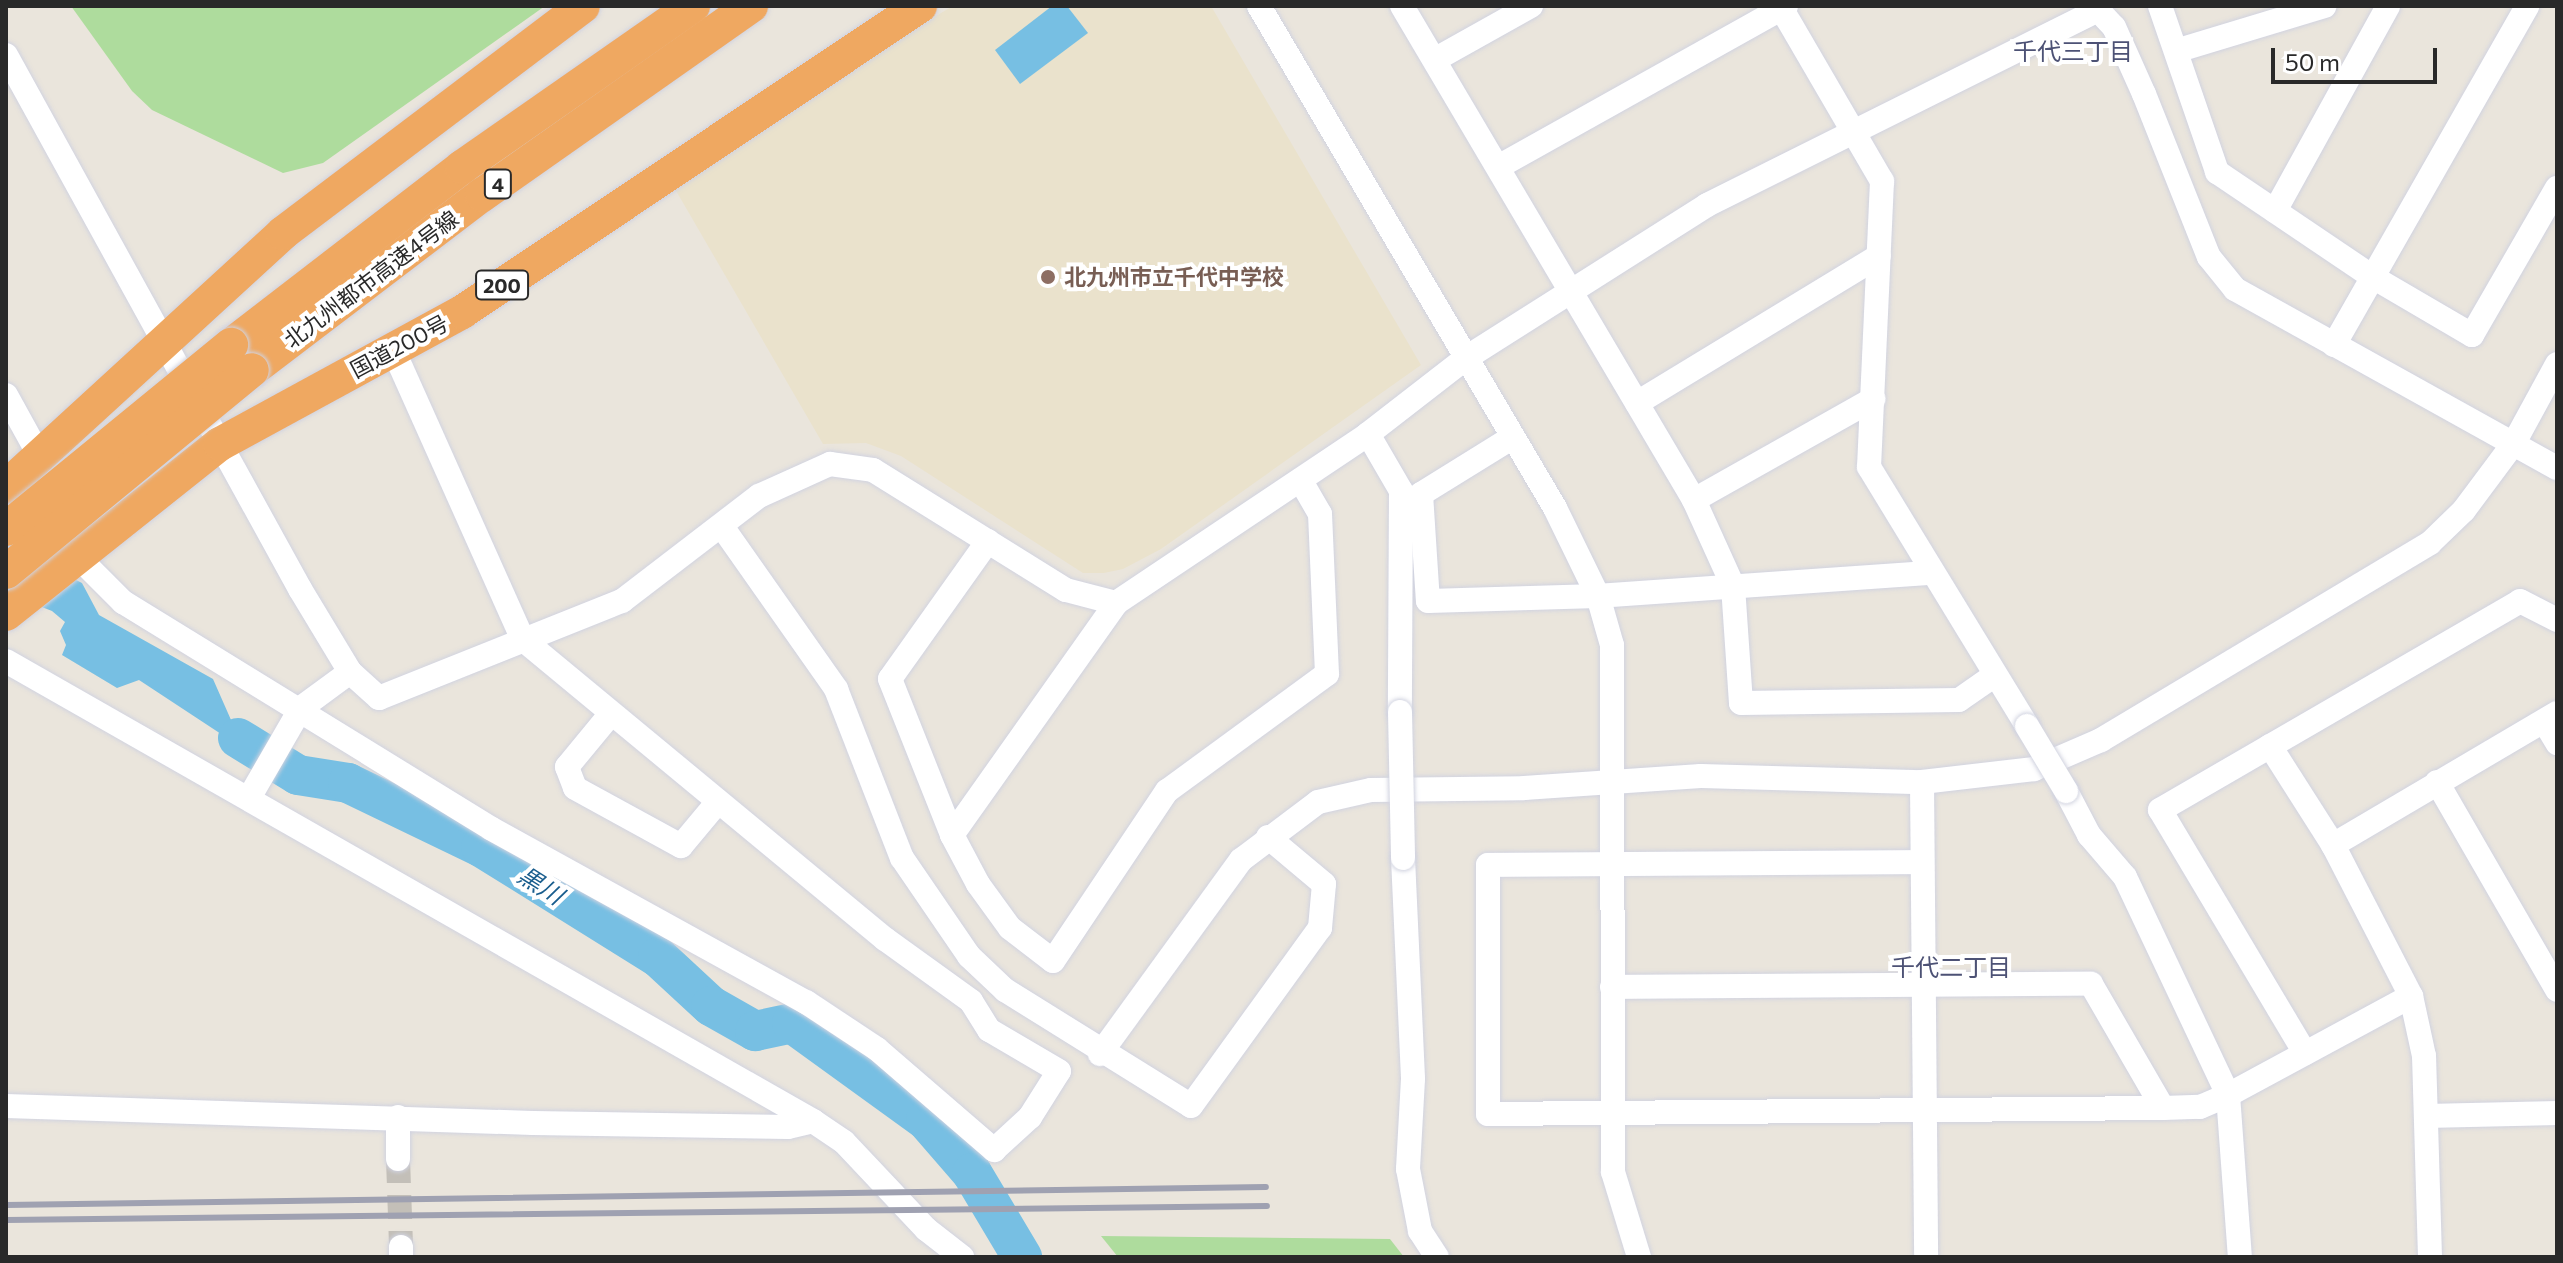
<!DOCTYPE html>
<html>
<head>
<meta charset="utf-8">
<style>
  body { margin:0 }
  #map { position:relative; width:2563px; height:1263px; overflow:hidden; background:#eae5dc; font-family:Commissioner,"Noto Sans JP",sans-serif }
  div>[style] { position:absolute }
  .education>* { inset:0; background:#eae2cc }
  .green>* { inset:0; background:#aedc9d }
  .water>* { inset:0; background:#77bfe3 }
  .river>* { height:40px; margin:-20px; padding:0 20px; transform-origin:20px; border-radius:20px; background:#77bfe3 }
  .minor-tunnel>* { height:24px; margin-top:-12px; transform-origin:0; background:repeating-linear-gradient(90deg,#c3bfb8 0 24px,transparent 0 36px) }
  .roads { filter:drop-shadow(0 0 2px #d1d3e0) drop-shadow(0 0 2px #d1d3e0) }
  .minor>* { height:24px; margin:-12px; padding:0 12px; transform-origin:12px; border-radius:12px; background:#fff }
  .highway>* { height:34px; margin:-17px; padding:0 17px; transform-origin:17px; border-radius:17px; background:#efa861 }
  .rail>* { height:6px; margin:-3px; padding:0 3px; transform-origin:3px; border-radius:3px; background:#9fa1b1 }
  .bridges { filter:drop-shadow(0 0 2px #d1d3e0) drop-shadow(0 0 2px #d1d3e0) }
  .minor-bridge>* { height:24px; margin:-12px; padding:0 12px; transform-origin:12px; border-radius:12px; background:#fff }
  .highway-bridge>* { height:34px; margin:-17px; padding:0 17px; transform-origin:17px; border-radius:17px; background:#efa861 }
  .dots>* { width:22px; height:22px; translate:-50% -50%; box-sizing:border-box; border:4px solid #fff; border-radius:50% }
  span { translate:-50% -50%; white-space:nowrap; text-align:center; line-height:1.15; -webkit-text-stroke:8px #fff; paint-order:stroke }
  .shield-label span { padding:2px 6px; background:#fff; border:2px solid; border-radius:6px; -webkit-text-stroke-width:0 }
  .shield-label { font-size:20px; color:#292929; font-weight:700 }
  .education-label { font-size:22px; color:#785e54; font-weight:700 }
  .left { translate:0 -50%; text-align:left }
  .street-label { font-size:22px; color:#292929 }
  .neighbourhood-label { font-size:24px; color:#4d5275 }
  .water-label { font-size:24px; color:#195d8d; font-style:italic }
  .frame { position:absolute; inset:0; border:8px solid #292929; pointer-events:none }
  .scale { position:absolute; left:2271px; top:48px; width:166px; height:36px; box-sizing:border-box; border:4px solid #292929; border-top:0; padding-left:10px; font-size:24px; line-height:28px; white-space:nowrap; color:#292929; -webkit-text-stroke:6px #fff; paint-order:stroke }
</style>
</head>
<body>
<div id="map">
  <div class="education">
    <i style="clip-path:polygon(953px 6px,1211px 6px,1421px 365px,1161px 549px,1123px 569px,1104px 573px,1083px 573px,901px 456px,866px 443px,823px 444px,675px 189px,867px 56px)"></i>
  </div>
  <div class="green">
    <i style="clip-path:polygon(71px 6px,545px 6px,323px 163px,283px 173px,152px 110px,132px 91px)"></i>
    <i style="clip-path:polygon(1101px 1236px,1390px 1239px,1404px 1257px,1118px 1257px)"></i>
  </div>
  <div class="water">
    <i style="clip-path:polygon(1052px 6px,1067px 6px,1088px 33px,1020px 84px,995px 50px)"></i>
    <i style="clip-path:polygon(6px 544px,82px 583px,99px 615px,213px 679px,235px 729px,268px 753px,262px 761px,139px 680px,117px 688px,62px 655px,66px 645px,60px 631px,65px 622px,52px 611px,6px 593px)"></i>
  </div>
  <div class="river">
    <i style="left:238px;top:738px;width:70px;rotate:31.7deg"></i>
    <i style="left:298px;top:775px;width:51px;rotate:9.1deg"></i>
    <i style="left:348px;top:783px;width:148px;rotate:25.7deg"></i>
    <i style="left:481px;top:847px;width:208px;rotate:31.9deg"></i>
    <i style="left:658px;top:957px;width:72px;rotate:42.8deg"></i>
    <i style="left:711px;top:1006px;width:51px;rotate:29.6deg"></i>
    <i style="left:755px;top:1031px;width:38px;rotate:-12deg"></i>
    <i style="left:792px;top:1023px;width:165px;rotate:35.9deg"></i>
    <i style="left:926px;top:1120px;width:70px;rotate:49deg"></i>
    <i style="left:972px;top:1173px;width:98px;rotate:59.2deg"></i>
  </div>
  <div class="minor-tunnel">
    <i style="left:398px;top:1159px;width:88px;rotate:88deg"></i>
  </div>
  <div class="roads">
    <div class="minor">
      <i style="left:1259px;top:6px;width:583px;rotate:59.47deg"></i>
      <i style="left:1555px;top:508px;width:98px;rotate:64deg"></i>
      <i style="left:1598px;top:596px;width:51px;rotate:74.1deg"></i>
      <i style="left:1612px;top:645px;width:527px;rotate:89.89deg"></i>
      <i style="left:1613px;top:1172px;width:89px;rotate:73deg"></i>
      <i style="left:1402px;top:6px;width:574px;rotate:59.41deg"></i>
      <i style="left:1694px;top:500px;width:94px;rotate:65.6deg"></i>
      <i style="left:1733px;top:586px;width:117px;rotate:86.1deg"></i>
      <i style="left:1741px;top:703px;width:218px;rotate:-0.8deg"></i>
      <i style="left:1959px;top:700px;width:44px;rotate:-34.8deg"></i>
      <i style="left:1780px;top:6px;width:203px;rotate:59.8deg"></i>
      <i style="left:1882px;top:181px;width:286px;rotate:92.6deg"></i>
      <i style="left:1869px;top:467px;width:303px;rotate:58.6deg"></i>
      <i style="left:2160px;top:6px;width:176px;rotate:71deg"></i>
      <i style="left:2217px;top:172px;width:186px;rotate:34deg"></i>
      <i style="left:2371px;top:276px;width:117px;rotate:30.3deg"></i>
      <i style="left:2472px;top:335px;width:170px;rotate:-60deg"></i>
      <i style="left:2179px;top:50px;width:152px;rotate:-16.8deg"></i>
      <i style="left:6px;top:55px;width:610px;rotate:61.16deg"></i>
      <i style="left:300px;top:589px;width:97px;rotate:58.9deg"></i>
      <i style="left:350px;top:672px;width:39px;rotate:42deg"></i>
      <i style="left:379px;top:698px;width:262px;rotate:-21.8deg"></i>
      <i style="left:622px;top:601px;width:173px;rotate:-37.5deg"></i>
      <i style="left:759px;top:496px;width:78px;rotate:-24.3deg"></i>
      <i style="left:830px;top:464px;width:43px;rotate:7.9deg"></i>
      <i style="left:873px;top:470px;width:227px;rotate:31.9deg"></i>
      <i style="left:1066px;top:590px;width:52px;rotate:14.6deg"></i>
      <i style="left:1116px;top:603px;width:303px;rotate:-33.8deg"></i>
      <i style="left:1368px;top:434px;width:124px;rotate:-37.8deg"></i>
      <i style="left:1466px;top:358px;width:285px;rotate:-32.4deg"></i>
      <i style="left:1707px;top:205px;width:437px;rotate:-26.5deg"></i>
      <i style="left:2098px;top:10px;width:23px;rotate:47deg"></i>
      <i style="left:2114px;top:27px;width:73px;rotate:65.9deg"></i>
      <i style="left:2144px;top:94px;width:175px;rotate:68.3deg"></i>
      <i style="left:2209px;top:257px;width:41px;rotate:50.9deg"></i>
      <i style="left:2235px;top:289px;width:368px;rotate:29.1deg"></i>
      <i style="left:1436px;top:59px;width:109px;rotate:-29.2deg"></i>
      <i style="left:1498px;top:167px;width:330px;rotate:-29.2deg"></i>
      <i style="left:2275px;top:211px;width:234px;rotate:-61.1deg"></i>
      <i style="left:2334px;top:345px;width:390px;rotate:-60.3deg"></i>
      <i style="left:6px;top:395px;width:68px;rotate:61.2deg"></i>
      <i style="left:1637px;top:403px;width:283px;rotate:-31.3deg"></i>
      <i style="left:1368px;top:434px;width:66px;rotate:59.9deg"></i>
      <i style="left:1401px;top:491px;width:221px;rotate:90.3deg"></i>
      <i style="left:1513px;top:437px;width:108px;rotate:148.2deg"></i>
      <i style="left:1421px;top:494px;width:107px;rotate:86.3deg"></i>
      <i style="left:1428px;top:601px;width:170px;rotate:-1.7deg"></i>
      <i style="left:1598px;top:596px;width:333px;rotate:-4deg"></i>
      <i style="left:1694px;top:500px;width:206px;rotate:-29.4deg"></i>
      <i style="left:723px;top:528px;width:197px;rotate:54.9deg"></i>
      <i style="left:836px;top:689px;width:181px;rotate:68.7deg"></i>
      <i style="left:902px;top:858px;width:119px;rotate:55.6deg"></i>
      <i style="left:969px;top:956px;width:50px;rotate:43.4deg"></i>
      <i style="left:1005px;top:990px;width:219px;rotate:31.9deg"></i>
      <i style="left:1191px;top:1106px;width:220px;rotate:-54.1deg"></i>
      <i style="left:1320px;top:928px;width:44px;rotate:-84.8deg"></i>
      <i style="left:1324px;top:884px;width:73px;rotate:-140deg"></i>
      <i style="left:988px;top:541px;width:169px;rotate:125.4deg"></i>
      <i style="left:890px;top:679px;width:168px;rotate:68.3deg"></i>
      <i style="left:952px;top:835px;width:55px;rotate:62deg"></i>
      <i style="left:978px;top:884px;width:54px;rotate:54deg"></i>
      <i style="left:1010px;top:928px;width:54px;rotate:37.5deg"></i>
      <i style="left:1053px;top:961px;width:205px;rotate:-56.2deg"></i>
      <i style="left:1167px;top:791px;width:198px;rotate:-36.2deg"></i>
      <i style="left:1327px;top:674px;width:160px;rotate:-92.5deg"></i>
      <i style="left:1320px;top:514px;width:39px;rotate:-120deg"></i>
      <i style="left:68px;top:547px;width:78px;rotate:45deg"></i>
      <i style="left:123px;top:602px;width:433px;rotate:31.6deg"></i>
      <i style="left:492px;top:829px;width:359px;rotate:28.9deg"></i>
      <i style="left:806px;top:1002px;width:85px;rotate:33.5deg"></i>
      <i style="left:877px;top:1049px;width:155px;rotate:40.8deg"></i>
      <i style="left:994px;top:1150px;width:49px;rotate:-42.5deg"></i>
      <i style="left:1030px;top:1117px;width:54px;rotate:-57.8deg"></i>
      <i style="left:1059px;top:1071px;width:81px;rotate:-149.6deg"></i>
      <i style="left:989px;top:1030px;width:34px;rotate:-122deg"></i>
      <i style="left:971px;top:1001px;width:106px;rotate:-144.2deg"></i>
      <i style="left:885px;top:939px;width:470px;rotate:-140.4deg"></i>
      <i style="left:523px;top:640px;width:318px;rotate:-114.1deg"></i>
      <i style="left:6px;top:661px;width:929px;rotate:29.68deg"></i>
      <i style="left:813px;top:1121px;width:37px;rotate:34deg"></i>
      <i style="left:844px;top:1142px;width:120px;rotate:46.7deg"></i>
      <i style="left:926px;top:1229px;width:46px;rotate:37.9deg"></i>
      <i style="left:609px;top:716px;width:66px;rotate:129.5deg"></i>
      <i style="left:567px;top:767px;width:22px;rotate:69deg"></i>
      <i style="left:575px;top:788px;width:121px;rotate:28.7deg"></i>
      <i style="left:681px;top:846px;width:56px;rotate:-50.1deg"></i>
      <i style="left:2544px;top:721px;width:26px;rotate:59deg"></i>
      <i style="left:2270px;top:746px;width:117px;rotate:57.5deg"></i>
      <i style="left:1922px;top:782px;width:475px;rotate:89.5deg"></i>
      <i style="left:2437px;top:782px;width:240px;rotate:60deg"></i>
      <i style="left:2066px;top:791px;width:50px;rotate:62.4deg"></i>
      <i style="left:2089px;top:835px;width:55px;rotate:49.4deg"></i>
      <i style="left:2125px;top:877px;width:241px;rotate:64.7deg"></i>
      <i style="left:2228px;top:1095px;width:162px;rotate:85.8deg"></i>
      <i style="left:249px;top:798px;width:104px;rotate:-60deg"></i>
      <i style="left:301px;top:708px;width:61px;rotate:-36.3deg"></i>
      <i style="left:952px;top:835px;width:284px;rotate:-54.7deg"></i>
      <i style="left:1403px;top:858px;width:221px;rotate:87.4deg"></i>
      <i style="left:1413px;top:1079px;width:90px;rotate:93.2deg"></i>
      <i style="left:1408px;top:1169px;width:63px;rotate:79deg"></i>
      <i style="left:1420px;top:1231px;width:31px;rotate:57deg"></i>
      <i style="left:1920px;top:862px;width:432px;rotate:179.6deg"></i>
      <i style="left:1488px;top:865px;width:249px;rotate:90deg"></i>
      <i style="left:1488px;top:1114px;width:675px;rotate:-0.51deg"></i>
      <i style="left:1612px;top:987px;width:479px;rotate:-0.4deg"></i>
      <i style="left:2091px;top:984px;width:143px;rotate:59.9deg"></i>
      <i style="left:2163px;top:1108px;width:37px;rotate:-2deg"></i>
      <i style="left:2200px;top:1107px;width:30px;rotate:-23deg"></i>
      <i style="left:2228px;top:1095px;width:208px;rotate:-28.4deg"></i>
      <i style="left:2305px;top:1053px;width:283px;rotate:-120.8deg"></i>
      <i style="left:2160px;top:810px;width:416px;rotate:-30.1deg"></i>
      <i style="left:2520px;top:601px;width:42px;rotate:27.2deg"></i>
      <i style="left:1100px;top:1054px;width:240px;rotate:-54deg"></i>
      <i style="left:1241px;top:860px;width:96px;rotate:-37deg"></i>
      <i style="left:1318px;top:802px;width:54px;rotate:-12.8deg"></i>
      <i style="left:1371px;top:790px;width:153px;rotate:-0.7deg"></i>
      <i style="left:1524px;top:788px;width:177px;rotate:-3.9deg"></i>
      <i style="left:1701px;top:776px;width:221px;rotate:1.6deg"></i>
      <i style="left:1922px;top:782px;width:113px;rotate:-6.6deg"></i>
      <i style="left:2034px;top:769px;width:73px;rotate:-23.4deg"></i>
      <i style="left:2101px;top:740px;width:383px;rotate:-30.9deg"></i>
      <i style="left:2430px;top:543px;width:47px;rotate:-44.1deg"></i>
      <i style="left:2464px;top:510px;width:84px;rotate:-53.3deg"></i>
      <i style="left:2514px;top:443px;width:90px;rotate:-61.4deg"></i>
      <i style="left:6px;top:1106px;width:527px;rotate:1.85deg"></i>
      <i style="left:533px;top:1123px;width:255px;rotate:0.9deg"></i>
      <i style="left:788px;top:1127px;width:26px;rotate:-13deg"></i>
      <i style="left:2427px;top:1116px;width:130px;rotate:-1.3deg"></i>
      <i style="left:398px;top:1117px;width:42px;rotate:90deg"></i>
      <i style="left:401px;top:1247px;width:10px;rotate:90deg"></i>
      <i style="left:2430px;top:1257px;width:201px;rotate:-91.7deg"></i>
      <i style="left:2424px;top:1056px;width:61px;rotate:-102.2deg"></i>
      <i style="left:2411px;top:996px;width:170px;rotate:-117.3deg"></i>
      <i style="left:2333px;top:845px;width:260px;rotate:-30.5deg"></i>
    </div>
    <div class="highway">
      <i style="left:231px;top:345px;width:292px;rotate:-37.6deg"></i>
      <i style="left:462px;top:167px;width:282px;rotate:-34.9deg"></i>
      <i style="left:252px;top:370px;width:289px;rotate:-37.3deg"></i>
      <i style="left:482px;top:195px;width:329px;rotate:-35.1deg"></i>
      <i style="left:6px;top:487px;width:376px;rotate:-42.5deg"></i>
      <i style="left:283px;top:233px;width:376px;rotate:-37.1deg"></i>
      <i style="left:6px;top:614px;width:273px;rotate:-38.5deg"></i>
      <i style="left:220px;top:444px;width:276px;rotate:-28.6deg"></i>
      <i style="left:462px;top:312px;width:551px;rotate:-33.75deg"></i>
    </div>
  </div>
  <div class="rail">
    <i style="left:6px;top:1205px;width:1260px;rotate:-0.82deg"></i>
    <i style="left:6px;top:1220px;width:1261px;rotate:-0.64deg"></i>
  </div>
  <div class="bridges">
    <div class="minor-bridge">
      <i style="left:1400px;top:712px;width:146px;rotate:88.8deg"></i>
      <i style="left:2027px;top:726px;width:76px;rotate:59deg"></i>
    </div>
    <div class="highway-bridge">
      <i style="left:6px;top:529px;width:291px;rotate:-39.3deg"></i>
      <i style="left:6px;top:572px;width:318px;rotate:-39.4deg"></i>
    </div>
  </div>
  <div class="dots">
    <i style="left:1048px;top:277px;background:#8d6e63"></i>
  </div>
  <div class="shield-label">
    <span style="left:498px;top:184px">4</span>
    <span style="left:502px;top:285px">200</span>
  </div>
  <div class="education-label">
    <span class="left" style="left:1064px;top:277px">北九州市立千代中学校</span>
  </div>
  <div class="street-label">
    <span style="left:371px;top:279px;rotate:-37deg">北九州都市高速4号線</span>
    <span style="left:399px;top:346px;rotate:-28deg">国道200号</span>
  </div>
  <div class="neighbourhood-label">
    <span style="left:2073px;top:51px">千代三丁目</span>
    <span style="left:1951px;top:967px">千代二丁目</span>
  </div>
  <div class="water-label">
    <span style="left:541px;top:885px;rotate:32deg">黒川</span>
  </div>
  <div class="frame"></div>
  <div class="scale">50 m</div>
</div>
</body>
</html>
